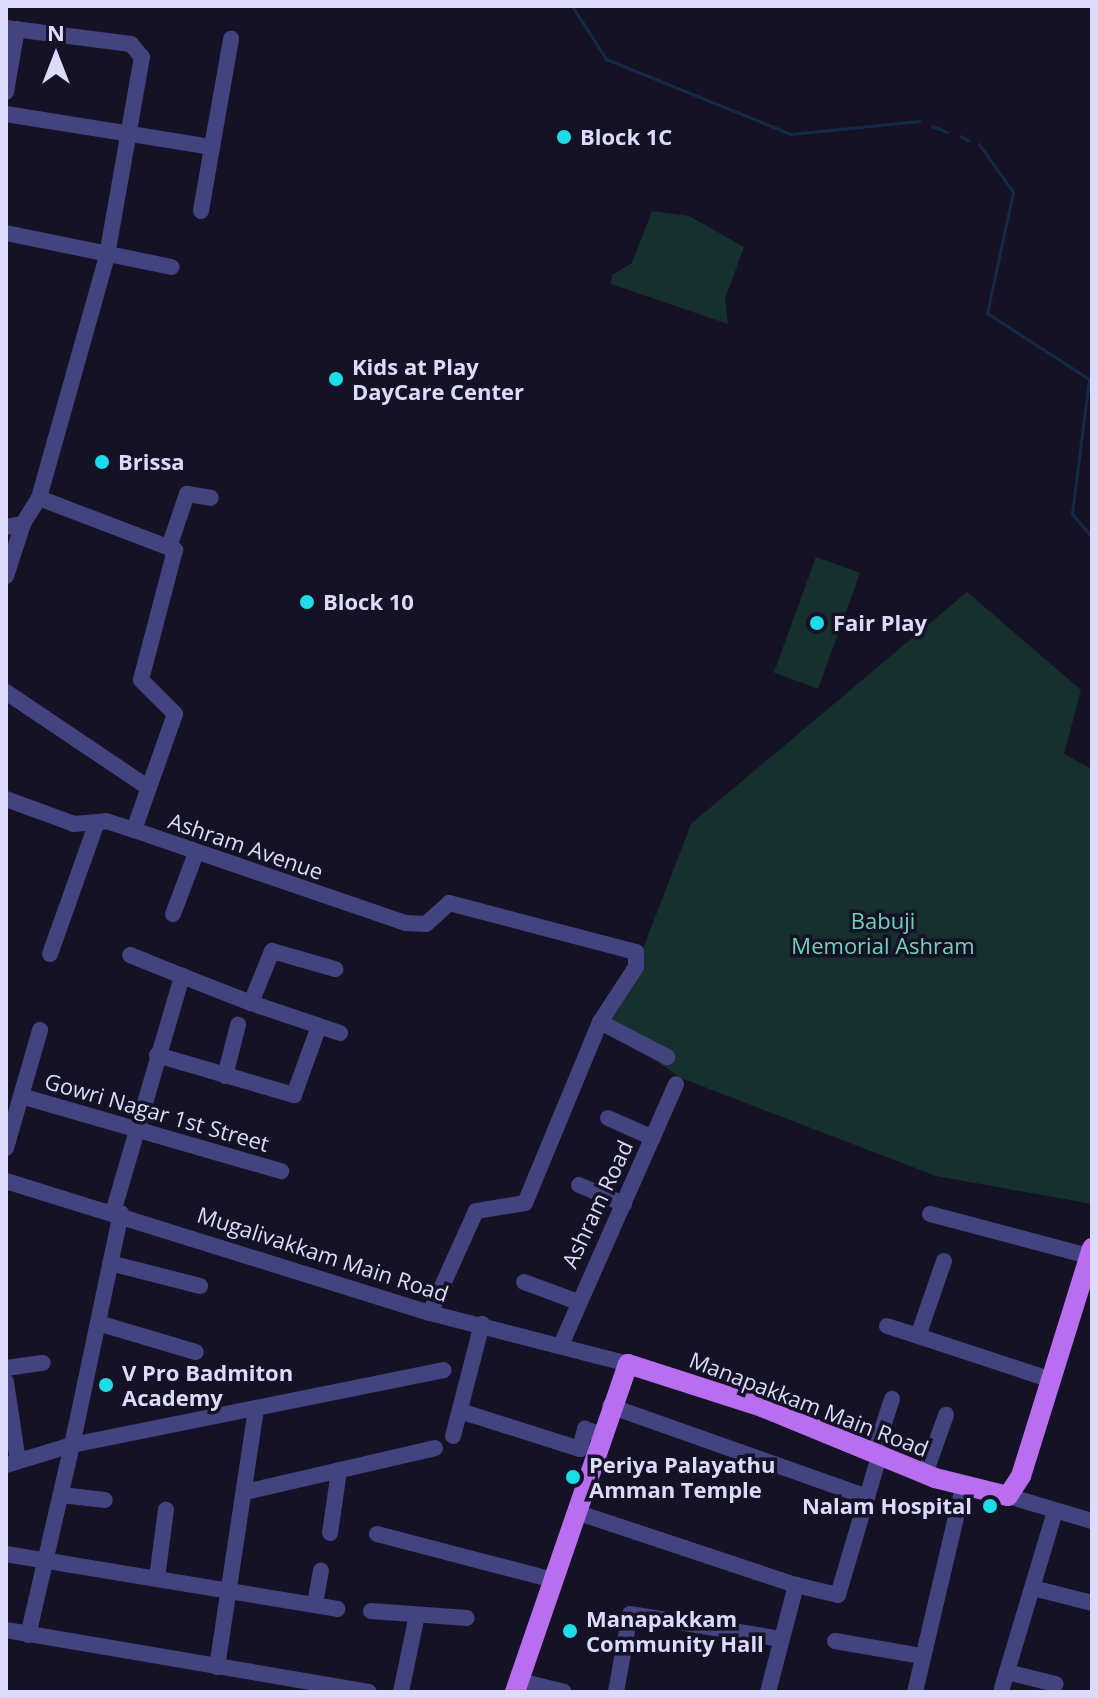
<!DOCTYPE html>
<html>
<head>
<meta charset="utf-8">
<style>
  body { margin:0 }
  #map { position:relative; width:1098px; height:1698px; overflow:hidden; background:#151226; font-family:"Open Sans",sans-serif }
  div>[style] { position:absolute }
  .green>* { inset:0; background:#16302d; transform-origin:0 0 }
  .stream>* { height:3px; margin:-1.5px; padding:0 1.5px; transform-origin:1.5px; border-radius:1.5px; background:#142b48 }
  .minor>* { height:16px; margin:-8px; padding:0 8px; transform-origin:8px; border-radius:8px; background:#434380 }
  .major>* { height:20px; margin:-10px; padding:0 10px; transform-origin:10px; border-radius:10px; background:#b86eef }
  .dots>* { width:22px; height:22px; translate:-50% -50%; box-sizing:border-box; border:4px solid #151226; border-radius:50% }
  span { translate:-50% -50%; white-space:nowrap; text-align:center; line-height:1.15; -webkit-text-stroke:7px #151226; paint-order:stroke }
  .poi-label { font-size:22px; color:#dddbfb; font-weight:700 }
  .left { translate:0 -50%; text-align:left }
  .right { translate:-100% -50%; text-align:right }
  .street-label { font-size:22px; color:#dddbfb }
  .park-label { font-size:22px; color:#6ed4b6 }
  .frame { position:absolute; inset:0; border:8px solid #dddbfb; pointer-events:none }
  .north { position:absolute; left:16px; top:16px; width:80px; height:80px; -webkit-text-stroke:6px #151226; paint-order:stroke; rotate:0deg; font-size:22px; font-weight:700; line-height:32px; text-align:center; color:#dddbfb }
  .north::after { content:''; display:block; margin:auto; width:28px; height:36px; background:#dddbfb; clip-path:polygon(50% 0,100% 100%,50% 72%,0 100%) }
</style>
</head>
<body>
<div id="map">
  <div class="green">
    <i style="clip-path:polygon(652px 211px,689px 216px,744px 247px,725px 299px,728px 324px,611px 284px,612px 275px,632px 263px)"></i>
    <i style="left:816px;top:557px;width:47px;height:123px;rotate:20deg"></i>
    <i style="clip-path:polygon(967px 592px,1081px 690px,1064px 754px,1092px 769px,1092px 1204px,936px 1176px,681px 1078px,600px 1022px,639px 959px,691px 824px)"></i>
  </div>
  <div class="stream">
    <i style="left:572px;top:6px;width:63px;rotate:57.3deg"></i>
    <i style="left:606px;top:59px;width:200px;rotate:22.1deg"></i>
    <i style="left:791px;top:134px;width:129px;rotate:-5.8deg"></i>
    <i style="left:932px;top:126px;width:16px;rotate:22deg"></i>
    <i style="left:960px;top:136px;width:9px;rotate:27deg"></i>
    <i style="left:979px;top:144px;width:59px;rotate:54.7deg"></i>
    <i style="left:1013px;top:192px;width:124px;rotate:102.1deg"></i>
    <i style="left:987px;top:313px;width:121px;rotate:32.9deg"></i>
    <i style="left:1089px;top:379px;width:136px;rotate:97.2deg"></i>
    <i style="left:1072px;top:514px;width:30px;rotate:49deg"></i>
  </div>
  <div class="minor">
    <i style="left:6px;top:28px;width:126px;rotate:7.3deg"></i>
    <i style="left:131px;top:44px;width:17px;rotate:50deg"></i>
    <i style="left:142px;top:57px;width:202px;rotate:100deg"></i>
    <i style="left:107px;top:256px;width:251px;rotate:105.7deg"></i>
    <i style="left:39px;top:498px;width:31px;rotate:122deg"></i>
    <i style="left:23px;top:524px;width:17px;rotate:170deg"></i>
    <i style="left:6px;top:92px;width:64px;rotate:-80.1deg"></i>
    <i style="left:6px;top:114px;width:209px;rotate:9.1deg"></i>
    <i style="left:212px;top:147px;width:110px;rotate:-80deg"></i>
    <i style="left:201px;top:211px;width:65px;rotate:-80.2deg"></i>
    <i style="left:6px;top:233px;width:169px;rotate:11.6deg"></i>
    <i style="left:39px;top:498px;width:146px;rotate:20.9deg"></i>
    <i style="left:175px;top:550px;width:134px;rotate:104.7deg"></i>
    <i style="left:141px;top:680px;width:48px;rotate:45deg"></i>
    <i style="left:175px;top:714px;width:123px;rotate:109.5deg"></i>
    <i style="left:134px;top:830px;width:287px;rotate:18.9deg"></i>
    <i style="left:406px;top:923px;width:20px;rotate:3deg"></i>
    <i style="left:426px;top:924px;width:31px;rotate:-42deg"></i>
    <i style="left:449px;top:903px;width:193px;rotate:14.7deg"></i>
    <i style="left:636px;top:952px;width:15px;rotate:90deg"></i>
    <i style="left:636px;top:967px;width:66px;rotate:123.2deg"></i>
    <i style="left:600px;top:1022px;width:196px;rotate:112.5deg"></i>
    <i style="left:525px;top:1203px;width:50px;rotate:170.7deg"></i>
    <i style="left:476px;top:1211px;width:112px;rotate:114.3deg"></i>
    <i style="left:170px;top:544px;width:53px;rotate:-71.2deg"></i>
    <i style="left:187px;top:494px;width:24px;rotate:9deg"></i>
    <i style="left:6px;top:576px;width:55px;rotate:-71.9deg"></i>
    <i style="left:6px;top:692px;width:172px;rotate:33.9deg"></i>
    <i style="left:6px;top:799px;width:72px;rotate:20.2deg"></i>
    <i style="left:74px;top:824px;width:32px;rotate:-5deg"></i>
    <i style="left:106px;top:821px;width:29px;rotate:18deg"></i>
    <i style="left:173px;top:914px;width:65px;rotate:-69.3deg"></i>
    <i style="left:50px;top:954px;width:140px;rotate:-70.4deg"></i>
    <i style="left:182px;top:976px;width:74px;rotate:21.4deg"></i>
    <i style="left:251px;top:1003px;width:56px;rotate:-68deg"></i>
    <i style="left:272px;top:951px;width:66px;rotate:15.9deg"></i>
    <i style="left:251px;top:1003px;width:94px;rotate:18.6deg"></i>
    <i style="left:600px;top:1022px;width:76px;rotate:27.6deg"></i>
    <i style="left:157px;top:1055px;width:143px;rotate:16.3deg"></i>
    <i style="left:294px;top:1095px;width:73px;rotate:-70.1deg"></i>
    <i style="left:225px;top:1076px;width:53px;rotate:-75.7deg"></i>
    <i style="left:21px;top:1096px;width:271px;rotate:16.1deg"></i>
    <i style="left:608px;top:1118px;width:49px;rotate:24deg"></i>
    <i style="left:6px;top:1148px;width:123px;rotate:-73.9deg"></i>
    <i style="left:6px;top:1181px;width:444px;rotate:17.3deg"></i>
    <i style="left:430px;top:1313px;width:204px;rotate:14.4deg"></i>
    <i style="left:579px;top:1185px;width:49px;rotate:22.9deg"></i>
    <i style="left:114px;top:1209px;width:243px;rotate:-73.7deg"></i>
    <i style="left:182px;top:976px;width:56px;rotate:-158deg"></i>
    <i style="left:121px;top:1213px;width:237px;rotate:101.9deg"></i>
    <i style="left:72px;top:1445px;width:379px;rotate:-11.4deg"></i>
    <i style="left:930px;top:1214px;width:164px;rotate:14.8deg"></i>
    <i style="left:944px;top:1261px;width:79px;rotate:109.1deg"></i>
    <i style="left:918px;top:1336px;width:141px;rotate:18.2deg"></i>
    <i style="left:110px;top:1263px;width:93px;rotate:14.3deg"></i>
    <i style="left:524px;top:1282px;width:54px;rotate:20.4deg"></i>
    <i style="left:98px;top:1323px;width:102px;rotate:16.5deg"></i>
    <i style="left:887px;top:1326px;width:33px;rotate:18deg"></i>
    <i style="left:561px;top:1345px;width:285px;rotate:-66.2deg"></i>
    <i style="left:6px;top:1368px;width:37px;rotate:-8deg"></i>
    <i style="left:6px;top:1382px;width:80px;rotate:81.4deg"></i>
    <i style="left:610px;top:1406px;width:273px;rotate:19.5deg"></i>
    <i style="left:460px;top:1411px;width:126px;rotate:17.6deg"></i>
    <i style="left:580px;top:1449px;width:21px;rotate:-76deg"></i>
    <i style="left:585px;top:1429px;width:18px;rotate:19deg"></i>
    <i style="left:453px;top:1436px;width:116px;rotate:-75.5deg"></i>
    <i style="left:874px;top:1454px;width:58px;rotate:-71.9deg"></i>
    <i style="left:6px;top:1465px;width:69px;rotate:-16.9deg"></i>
    <i style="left:72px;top:1445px;width:195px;rotate:103deg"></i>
    <i style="left:925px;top:1474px;width:63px;rotate:-70.4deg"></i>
    <i style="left:245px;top:1492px;width:195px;rotate:-13deg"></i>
    <i style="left:61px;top:1495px;width:44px;rotate:6.5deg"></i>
    <i style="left:1008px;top:1496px;width:88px;rotate:16.6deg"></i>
    <i style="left:579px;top:1513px;width:229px;rotate:18.4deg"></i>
    <i style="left:330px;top:1533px;width:63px;rotate:-81.7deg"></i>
    <i style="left:377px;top:1534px;width:182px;rotate:14.6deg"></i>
    <i style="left:6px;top:1554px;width:336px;rotate:9.4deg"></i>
    <i style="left:157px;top:1578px;width:69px;rotate:-82.5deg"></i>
    <i style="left:1033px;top:1588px;width:61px;rotate:14.3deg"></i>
    <i style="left:315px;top:1604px;width:34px;rotate:-80deg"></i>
    <i style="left:371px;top:1611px;width:96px;rotate:4.2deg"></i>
    <i style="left:6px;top:1630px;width:368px;rotate:9.7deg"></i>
    <i style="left:835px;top:1641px;width:87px;rotate:9.9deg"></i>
    <i style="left:217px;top:1667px;width:260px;rotate:-81.4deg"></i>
    <i style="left:1007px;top:1672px;width:50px;rotate:13.8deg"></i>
    <i style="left:520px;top:1681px;width:45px;rotate:14deg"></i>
    <i style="left:1002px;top:1688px;width:185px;rotate:-73.3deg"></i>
    <i style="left:401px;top:1692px;width:79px;rotate:-78.3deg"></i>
    <i style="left:616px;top:1692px;width:79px;rotate:-79.8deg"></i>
    <i style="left:630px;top:1614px;width:153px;rotate:9.4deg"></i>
    <i style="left:768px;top:1692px;width:111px;rotate:-75.3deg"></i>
    <i style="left:796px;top:1585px;width:43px;rotate:13.4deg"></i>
    <i style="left:838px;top:1595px;width:144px;rotate:-73.5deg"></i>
    <i style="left:915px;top:1692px;width:211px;rotate:-76.8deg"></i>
  </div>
  <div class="major">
    <i style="left:515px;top:1692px;width:347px;rotate:-71deg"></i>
    <i style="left:628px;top:1364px;width:141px;rotate:17.8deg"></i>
    <i style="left:762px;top:1407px;width:187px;rotate:22.3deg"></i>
    <i style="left:935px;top:1478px;width:75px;rotate:13.9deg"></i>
    <i style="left:1008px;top:1496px;width:24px;rotate:-57deg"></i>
    <i style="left:1021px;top:1476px;width:239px;rotate:-72.7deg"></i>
  </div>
  <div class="dots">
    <i style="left:564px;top:137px;background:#1cdde7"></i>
    <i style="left:336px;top:379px;background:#1cdde7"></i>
    <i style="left:102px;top:462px;background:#1cdde7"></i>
    <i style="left:307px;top:602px;background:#1cdde7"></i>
    <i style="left:817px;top:623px;background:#1cdde7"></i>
    <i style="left:106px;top:1385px;background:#1cdde7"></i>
    <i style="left:573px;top:1477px;background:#1cdde7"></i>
    <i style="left:990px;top:1506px;background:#1cdde7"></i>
    <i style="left:570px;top:1631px;background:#1cdde7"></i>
  </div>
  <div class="poi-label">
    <span class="left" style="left:580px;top:137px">Block 1C</span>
    <span class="left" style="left:352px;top:379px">Kids at Play<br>DayCare Center</span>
    <span class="left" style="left:118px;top:462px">Brissa</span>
    <span class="left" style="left:323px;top:602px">Block 10</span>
    <span class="left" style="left:833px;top:623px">Fair Play</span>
    <span class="left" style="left:122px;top:1385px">V Pro Badmiton<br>Academy</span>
    <span class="left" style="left:589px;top:1477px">Periya Palayathu<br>Amman Temple</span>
    <span class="right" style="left:972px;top:1506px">Nalam Hospital</span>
    <span class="left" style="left:586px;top:1631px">Manapakkam<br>Community Hall</span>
  </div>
  <div class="street-label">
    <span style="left:246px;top:846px;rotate:19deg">Ashram Avenue</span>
    <span style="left:157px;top:1112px;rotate:16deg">Gowri Nagar 1st Street</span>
    <span style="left:597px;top:1204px;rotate:-65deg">Ashram Road</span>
    <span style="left:323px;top:1254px;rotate:18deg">Mugalivakkam Main Road</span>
    <span style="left:809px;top:1404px;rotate:21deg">Manapakkam Main Road</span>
  </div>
  <div class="park-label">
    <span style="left:883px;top:933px">Babuji<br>Memorial Ashram</span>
  </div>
  <div class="frame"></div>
  <div class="north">N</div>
</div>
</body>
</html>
